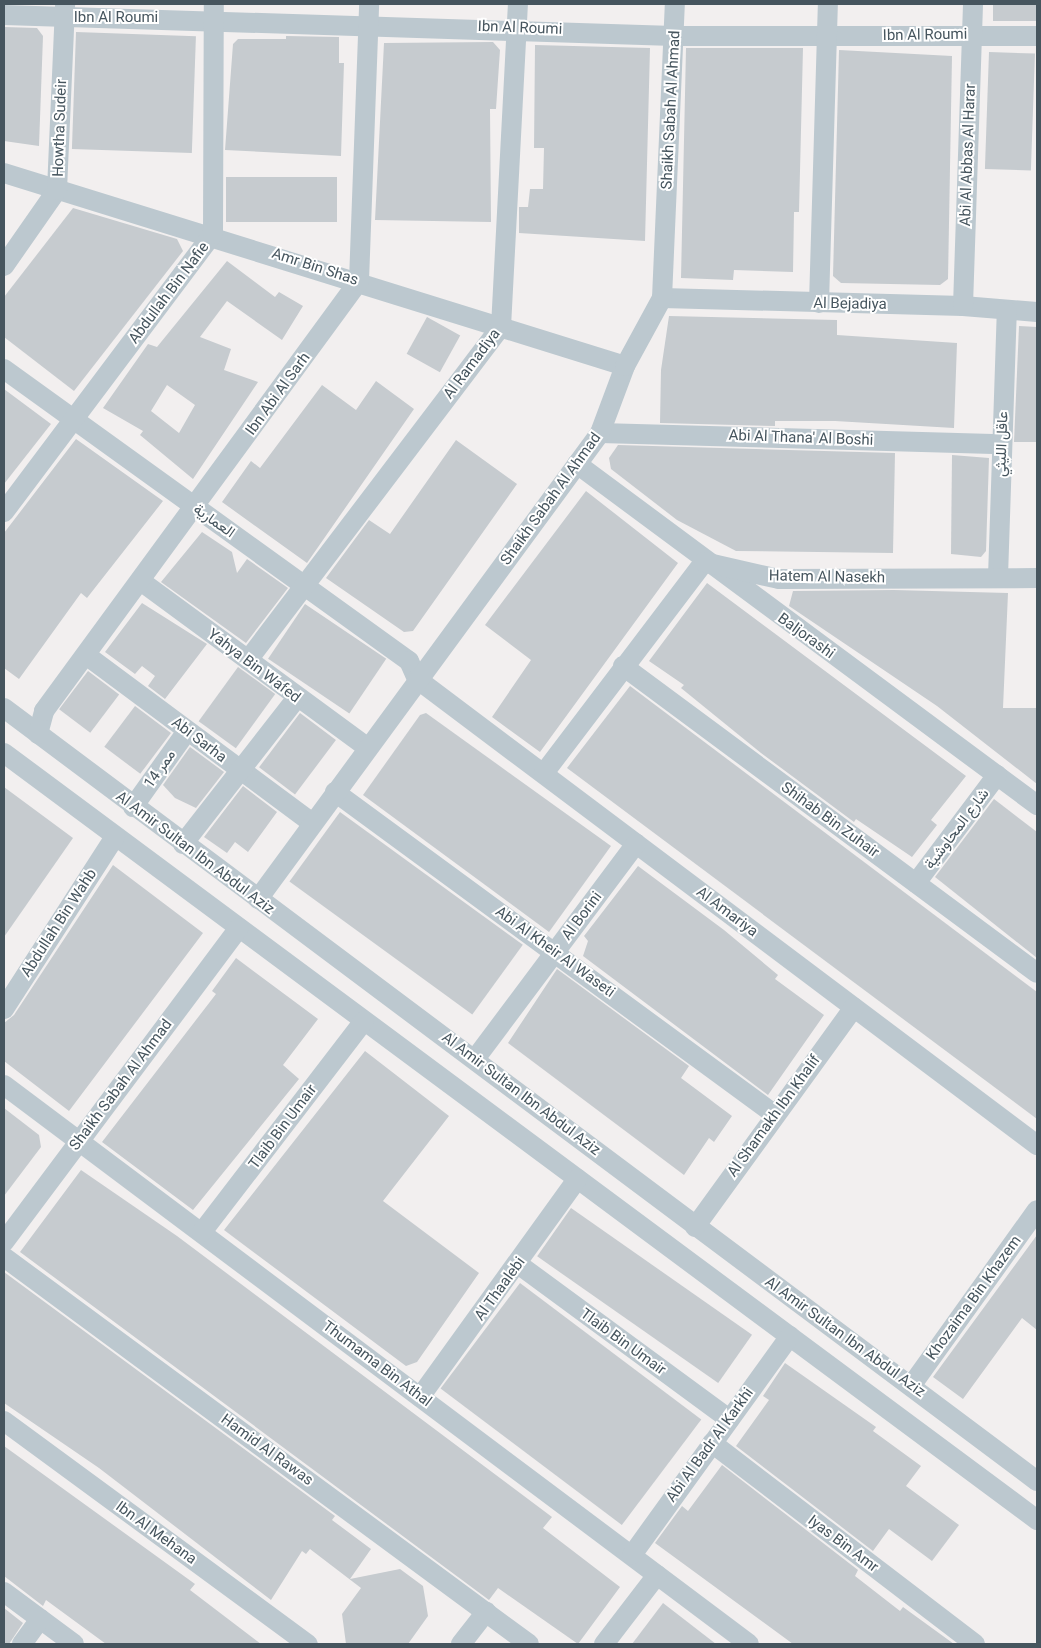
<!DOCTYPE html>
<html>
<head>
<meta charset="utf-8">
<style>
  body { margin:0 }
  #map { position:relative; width:1041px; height:1648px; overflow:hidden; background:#f2efef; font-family:Roboto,Vazirmatn,sans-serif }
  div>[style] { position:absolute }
  .building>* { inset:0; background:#c6cbcf; transform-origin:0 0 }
  .minor>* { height:20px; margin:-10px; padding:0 10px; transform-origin:10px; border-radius:10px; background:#bcc8cf }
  span { translate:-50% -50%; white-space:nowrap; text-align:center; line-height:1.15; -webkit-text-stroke:4px #fff; paint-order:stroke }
  .street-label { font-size:15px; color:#46555e }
  .frame { position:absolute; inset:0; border:5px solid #46555e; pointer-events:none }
</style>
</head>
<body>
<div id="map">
  <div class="building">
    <i style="left:993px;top:4px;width:44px;height:17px"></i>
    <i style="clip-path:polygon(4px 27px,37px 28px,43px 36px,39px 146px,4px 141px)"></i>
    <i style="left:76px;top:32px;width:120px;height:117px;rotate:2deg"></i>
    <i style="clip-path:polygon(286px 36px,339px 37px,339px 63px,344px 63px,341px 156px,225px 150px,233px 44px,238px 39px,286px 39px)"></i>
    <i style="clip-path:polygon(493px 42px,500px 50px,496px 109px,490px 109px,491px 222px,375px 220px,384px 43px)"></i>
    <i style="clip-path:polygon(535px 45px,650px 48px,645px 241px,519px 233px,519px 207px,528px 207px,530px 189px,543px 189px,544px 148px,534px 148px)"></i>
    <i style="clip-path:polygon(686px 48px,803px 48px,799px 212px,794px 212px,793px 272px,734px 270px,733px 280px,681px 278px)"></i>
    <i style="clip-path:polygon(839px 50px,952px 56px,948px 279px,940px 285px,841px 283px,833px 276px)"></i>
    <i style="left:989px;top:52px;width:46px;height:117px;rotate:2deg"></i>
    <i style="left:226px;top:177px;width:111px;height:45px"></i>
    <i style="clip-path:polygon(73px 208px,177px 239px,183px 251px,74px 391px,4px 337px,4px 297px)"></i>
    <i style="clip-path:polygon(evenodd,227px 261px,275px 297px,279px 292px,303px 306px,282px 340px,227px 301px,200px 337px,231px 349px,224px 370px,258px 382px,193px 479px,140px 435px,143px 431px,103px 408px,148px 344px,157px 347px,227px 261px,167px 385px,195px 405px,179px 433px,151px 411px,167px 385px)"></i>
    <i style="clip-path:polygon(669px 316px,837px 320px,837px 335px,957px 343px,954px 428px,835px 421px,775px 421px,775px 426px,660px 423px,661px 370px)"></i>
    <i style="left:427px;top:317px;width:38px;height:42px;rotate:29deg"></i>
    <i style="clip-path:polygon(1019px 326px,1037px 327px,1037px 442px,1014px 442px)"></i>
    <i style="clip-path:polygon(376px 381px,414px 409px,307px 563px,222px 502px,251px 461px,260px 468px,322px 385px,356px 410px)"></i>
    <i style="clip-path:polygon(4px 389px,51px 424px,4px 484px)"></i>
    <i style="clip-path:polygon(76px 439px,163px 501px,87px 598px,81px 593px,19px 679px,4px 668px,4px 533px)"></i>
    <i style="clip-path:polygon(456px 440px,517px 484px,413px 631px,404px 632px,326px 578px,369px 520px,390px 534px)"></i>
    <i style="clip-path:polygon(618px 445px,895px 453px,893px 553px,736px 551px,677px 520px,611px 469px,609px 458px)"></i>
    <i style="clip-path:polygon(952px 455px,989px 458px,986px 551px,981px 557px,951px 554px)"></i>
    <i style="clip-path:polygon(586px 491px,678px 563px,540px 752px,492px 717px,531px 660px,485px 625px)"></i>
    <i style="clip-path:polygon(202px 532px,232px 552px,237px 573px,247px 559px,288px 588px,246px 643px,161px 582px)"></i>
    <i style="clip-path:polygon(707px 583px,966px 776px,931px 820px,937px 825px,912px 857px,856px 819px,854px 822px,761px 753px,681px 688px,684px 685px,649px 661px)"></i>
    <i style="clip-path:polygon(894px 590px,1008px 593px,1003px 708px,1037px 708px,1037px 784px,937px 706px,789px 606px,793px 591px)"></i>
    <i style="clip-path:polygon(142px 603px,207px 644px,165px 699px,148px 686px,155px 676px,142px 666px,135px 674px,105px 652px)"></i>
    <i style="left:305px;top:604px;width:98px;height:66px;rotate:34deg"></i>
    <i style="left:238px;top:667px;width:46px;height:67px;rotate:36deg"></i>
    <i style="left:88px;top:671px;width:39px;height:48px;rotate:37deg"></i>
    <i style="clip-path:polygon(630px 686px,1037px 992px,1037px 1119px,567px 768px)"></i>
    <i style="left:135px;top:706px;width:45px;height:51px;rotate:37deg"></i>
    <i style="left:300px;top:713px;width:45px;height:68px;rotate:37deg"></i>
    <i style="clip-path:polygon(426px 713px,611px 846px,549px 932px,363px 795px,420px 715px)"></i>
    <i style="clip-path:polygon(190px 747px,224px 772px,196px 808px,175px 798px,163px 785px)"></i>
    <i style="clip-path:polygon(243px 786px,277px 812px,248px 852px,235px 842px,227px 853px,204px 837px)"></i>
    <i style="clip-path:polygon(4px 787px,73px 838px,4px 937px)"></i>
    <i style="clip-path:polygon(994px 799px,1037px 832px,1037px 958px,935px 877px)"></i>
    <i style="left:340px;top:812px;width:226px;height:86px;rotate:36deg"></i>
    <i style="clip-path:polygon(113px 865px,203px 933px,69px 1111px,4px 1061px,4px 1023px,14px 1015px)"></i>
    <i style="clip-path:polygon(638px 866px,724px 930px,778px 975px,775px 979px,824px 1015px,768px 1095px,583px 956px,588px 941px,584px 936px)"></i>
    <i style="clip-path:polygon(236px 958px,318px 1019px,283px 1065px,299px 1079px,193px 1210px,102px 1142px,216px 994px,212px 991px)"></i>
    <i style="clip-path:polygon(557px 969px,689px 1066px,681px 1078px,732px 1116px,714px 1142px,709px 1138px,684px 1175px,508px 1043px)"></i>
    <i style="clip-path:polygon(365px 1051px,449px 1116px,383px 1201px,479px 1273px,417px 1362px,406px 1366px,224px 1230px)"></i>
    <i style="clip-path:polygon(4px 1108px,39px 1135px,41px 1147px,4px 1196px)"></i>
    <i style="clip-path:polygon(81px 1170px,177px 1236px,552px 1517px,543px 1528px,620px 1587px,578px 1644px,498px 1588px,489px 1600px,20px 1252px)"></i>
    <i style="left:571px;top:1208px;width:221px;height:59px;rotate:35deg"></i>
    <i style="clip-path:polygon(1037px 1235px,1037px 1330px,1022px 1318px,963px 1399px,933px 1377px)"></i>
    <i style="clip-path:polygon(4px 1272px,335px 1516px,332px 1520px,371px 1549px,350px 1579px,400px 1569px,423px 1586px,428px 1616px,408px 1644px,346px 1644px,342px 1614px,361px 1588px,310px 1549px,306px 1554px,302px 1551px,271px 1600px,99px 1468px,4px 1403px)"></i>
    <i style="left:520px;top:1283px;width:227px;height:132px;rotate:37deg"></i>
    <i style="clip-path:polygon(785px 1363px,876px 1427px,873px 1431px,921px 1466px,906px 1486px,959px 1525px,932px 1561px,889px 1529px,873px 1551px,736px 1446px,769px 1400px,763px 1396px)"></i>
    <i style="clip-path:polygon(4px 1446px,195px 1584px,190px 1590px,261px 1644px,106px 1644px,46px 1600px,43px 1606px,4px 1576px)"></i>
    <i style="clip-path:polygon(722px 1465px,858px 1570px,855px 1576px,900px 1611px,903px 1607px,954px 1644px,793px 1644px,655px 1543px,682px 1506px,688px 1511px)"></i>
    <i style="clip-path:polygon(663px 1603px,716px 1644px,632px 1644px)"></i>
    <i style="clip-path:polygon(4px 1608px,23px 1623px,9px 1644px,4px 1644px)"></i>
  </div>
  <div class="minor">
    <i style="left:4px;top:15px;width:670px;rotate:1.8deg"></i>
    <i style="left:674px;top:36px;width:363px"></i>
    <i style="left:4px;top:173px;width:650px;rotate:17.26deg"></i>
    <i style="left:4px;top:266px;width:93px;rotate:-55.1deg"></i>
    <i style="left:57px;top:190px;width:186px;rotate:-87.5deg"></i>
    <i style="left:662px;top:298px;width:301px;rotate:1.5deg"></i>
    <i style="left:963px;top:306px;width:74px;rotate:4.6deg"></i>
    <i style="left:819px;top:303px;width:299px;rotate:-88.3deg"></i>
    <i style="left:963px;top:306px;width:302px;rotate:-88.1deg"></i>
    <i style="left:4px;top:369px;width:499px;rotate:35.8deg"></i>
    <i style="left:409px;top:661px;width:20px;rotate:66deg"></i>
    <i style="left:417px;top:679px;width:776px;rotate:36.93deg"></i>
    <i style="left:600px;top:433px;width:402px;rotate:1.6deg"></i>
    <i style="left:577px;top:464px;width:573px;rotate:36.55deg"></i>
    <i style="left:4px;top:512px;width:348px;rotate:-53.1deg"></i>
    <i style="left:213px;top:234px;width:230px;rotate:-89.8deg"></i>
    <i style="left:998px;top:577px;width:266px;rotate:-88.1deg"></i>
    <i style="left:142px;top:582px;width:279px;rotate:36.3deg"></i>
    <i style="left:86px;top:655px;width:282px;rotate:36.6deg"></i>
    <i style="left:248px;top:660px;width:418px;rotate:-52.8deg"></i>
    <i style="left:501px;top:327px;width:323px;rotate:-87deg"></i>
    <i style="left:623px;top:666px;width:515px;rotate:36.56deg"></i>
    <i style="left:4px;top:708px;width:1290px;rotate:36.81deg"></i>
    <i style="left:38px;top:734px;width:24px;rotate:-75deg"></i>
    <i style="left:44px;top:711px;width:533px;rotate:-53.78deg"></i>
    <i style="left:359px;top:281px;width:277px;rotate:-87.9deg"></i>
    <i style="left:4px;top:753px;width:1287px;rotate:36.59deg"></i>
    <i style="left:544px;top:773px;width:265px;rotate:-52.8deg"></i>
    <i style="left:704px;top:562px;width:77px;rotate:12.8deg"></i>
    <i style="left:779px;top:579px;width:258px;rotate:-0.2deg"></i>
    <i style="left:335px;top:792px;width:544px;rotate:36.26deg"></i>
    <i style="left:133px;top:807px;width:93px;rotate:-54.6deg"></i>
    <i style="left:183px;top:844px;width:184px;rotate:-52.1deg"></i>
    <i style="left:916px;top:883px;width:135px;rotate:-53.1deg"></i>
    <i style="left:258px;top:899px;width:578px;rotate:-53.72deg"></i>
    <i style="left:600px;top:433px;width:72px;rotate:-69.5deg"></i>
    <i style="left:625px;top:366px;width:77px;rotate:-61.4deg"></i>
    <i style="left:662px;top:298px;width:294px;rotate:-87.5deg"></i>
    <i style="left:4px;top:1009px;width:205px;rotate:-57.2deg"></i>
    <i style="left:475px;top:1059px;width:269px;rotate:-53.2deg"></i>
    <i style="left:4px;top:1085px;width:931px;rotate:36.88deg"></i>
    <i style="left:695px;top:1227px;width:271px;rotate:-54.1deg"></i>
    <i style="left:202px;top:1232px;width:265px;rotate:-52.5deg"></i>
    <i style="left:4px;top:1242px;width:392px;rotate:-53.2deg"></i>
    <i style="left:4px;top:1257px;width:652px;rotate:36.4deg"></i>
    <i style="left:518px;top:1264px;width:262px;rotate:36.3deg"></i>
    <i style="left:911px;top:1386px;width:216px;rotate:-54.4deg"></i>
    <i style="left:420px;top:1397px;width:269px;rotate:-54.2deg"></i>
    <i style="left:4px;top:1421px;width:377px;rotate:36.3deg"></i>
    <i style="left:712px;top:1443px;width:331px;rotate:37.4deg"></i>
    <i style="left:632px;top:1555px;width:270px;rotate:-54.2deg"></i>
    <i style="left:4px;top:1592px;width:87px;rotate:36.6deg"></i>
    <i style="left:22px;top:1644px;width:31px;rotate:-54deg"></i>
    <i style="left:461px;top:1644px;width:41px;rotate:-52deg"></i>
    <i style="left:604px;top:1644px;width:87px;rotate:-52.5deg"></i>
  </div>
  <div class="street-label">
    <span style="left:116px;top:18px">Ibn Al Roumi</span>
    <span style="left:520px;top:28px;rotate:2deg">Ibn Al Roumi</span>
    <span style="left:925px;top:35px;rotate:-1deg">Ibn Al Roumi</span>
    <span style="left:671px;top:110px;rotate:-87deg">Shaikh Sabah Al Ahmad</span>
    <span style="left:60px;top:128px;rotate:-88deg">Howtha Sudeir</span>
    <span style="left:968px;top:155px;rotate:-88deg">Abi Al Abbas Al Harar</span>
    <span style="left:315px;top:267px;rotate:18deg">Amr Bin Shas</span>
    <span style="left:169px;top:293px;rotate:-53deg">Abdullah Bin Nafie</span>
    <span style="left:850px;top:304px;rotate:1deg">Al Bejadiya</span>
    <span style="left:472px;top:364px;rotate:-53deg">Al Ramadiya</span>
    <span style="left:278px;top:394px;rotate:-54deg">Ibn Abi Al Sarh</span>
    <span style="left:801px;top:438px;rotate:2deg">Abi Al Thana' Al Boshi</span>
    <span style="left:1002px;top:444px;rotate:-88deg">عاقل الليثي</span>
    <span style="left:551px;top:499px;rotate:-54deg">Shaikh Sabah Al Ahmad</span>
    <span style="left:214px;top:521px;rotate:35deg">العمارية</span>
    <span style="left:827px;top:577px;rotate:1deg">Hatem Al Nasekh</span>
    <span style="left:806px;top:636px;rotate:36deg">Baljorashi</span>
    <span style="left:254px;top:666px;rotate:37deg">Yahya Bin Wafed</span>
    <span style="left:199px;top:740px;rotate:37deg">Abi Sarha</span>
    <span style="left:160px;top:769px;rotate:-55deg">ممر 14</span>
    <span style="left:830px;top:820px;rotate:36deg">Shihab Bin Zuhair</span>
    <span style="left:957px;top:829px;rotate:-53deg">شارع المحاوشية</span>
    <span style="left:195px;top:853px;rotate:37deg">Al Amir Sultan Ibn Abdul Aziz</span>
    <span style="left:727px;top:912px;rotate:37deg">Al Amariya</span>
    <span style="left:582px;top:916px;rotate:-53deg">Al Borini</span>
    <span style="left:59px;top:923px;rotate:-57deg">Abdullah Bin Wahb</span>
    <span style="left:555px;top:952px;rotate:36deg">Abi Al Kheir Al Waseti</span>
    <span style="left:121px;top:1085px;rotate:-53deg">Shaikh Sabah Al Ahmad</span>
    <span style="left:521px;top:1094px;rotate:37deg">Al Amir Sultan Ibn Abdul Aziz</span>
    <span style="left:774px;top:1116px;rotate:-54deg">Al Shamakh Ibn Khalif</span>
    <span style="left:283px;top:1127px;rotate:-53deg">Tlaib Bin Umair</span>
    <span style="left:500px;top:1289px;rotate:-54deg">Al Thaalebi</span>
    <span style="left:974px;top:1298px;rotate:-54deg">Khozaima Bin Khazem</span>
    <span style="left:845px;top:1337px;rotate:36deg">Al Amir Sultan Ibn Abdul Aziz</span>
    <span style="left:623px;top:1342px;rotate:36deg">Tlaib Bin Umair</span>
    <span style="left:377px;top:1364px;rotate:37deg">Thumama Bin Athal</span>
    <span style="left:710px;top:1445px;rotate:-54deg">Abi Al Badr Al Karkhi</span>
    <span style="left:267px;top:1450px;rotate:36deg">Hamid Al Rawas</span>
    <span style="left:156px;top:1533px;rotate:36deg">Ibn Al Mehana</span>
    <span style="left:843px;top:1544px;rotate:37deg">Iyas Bin Amr</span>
  </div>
  <div class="frame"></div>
</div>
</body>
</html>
